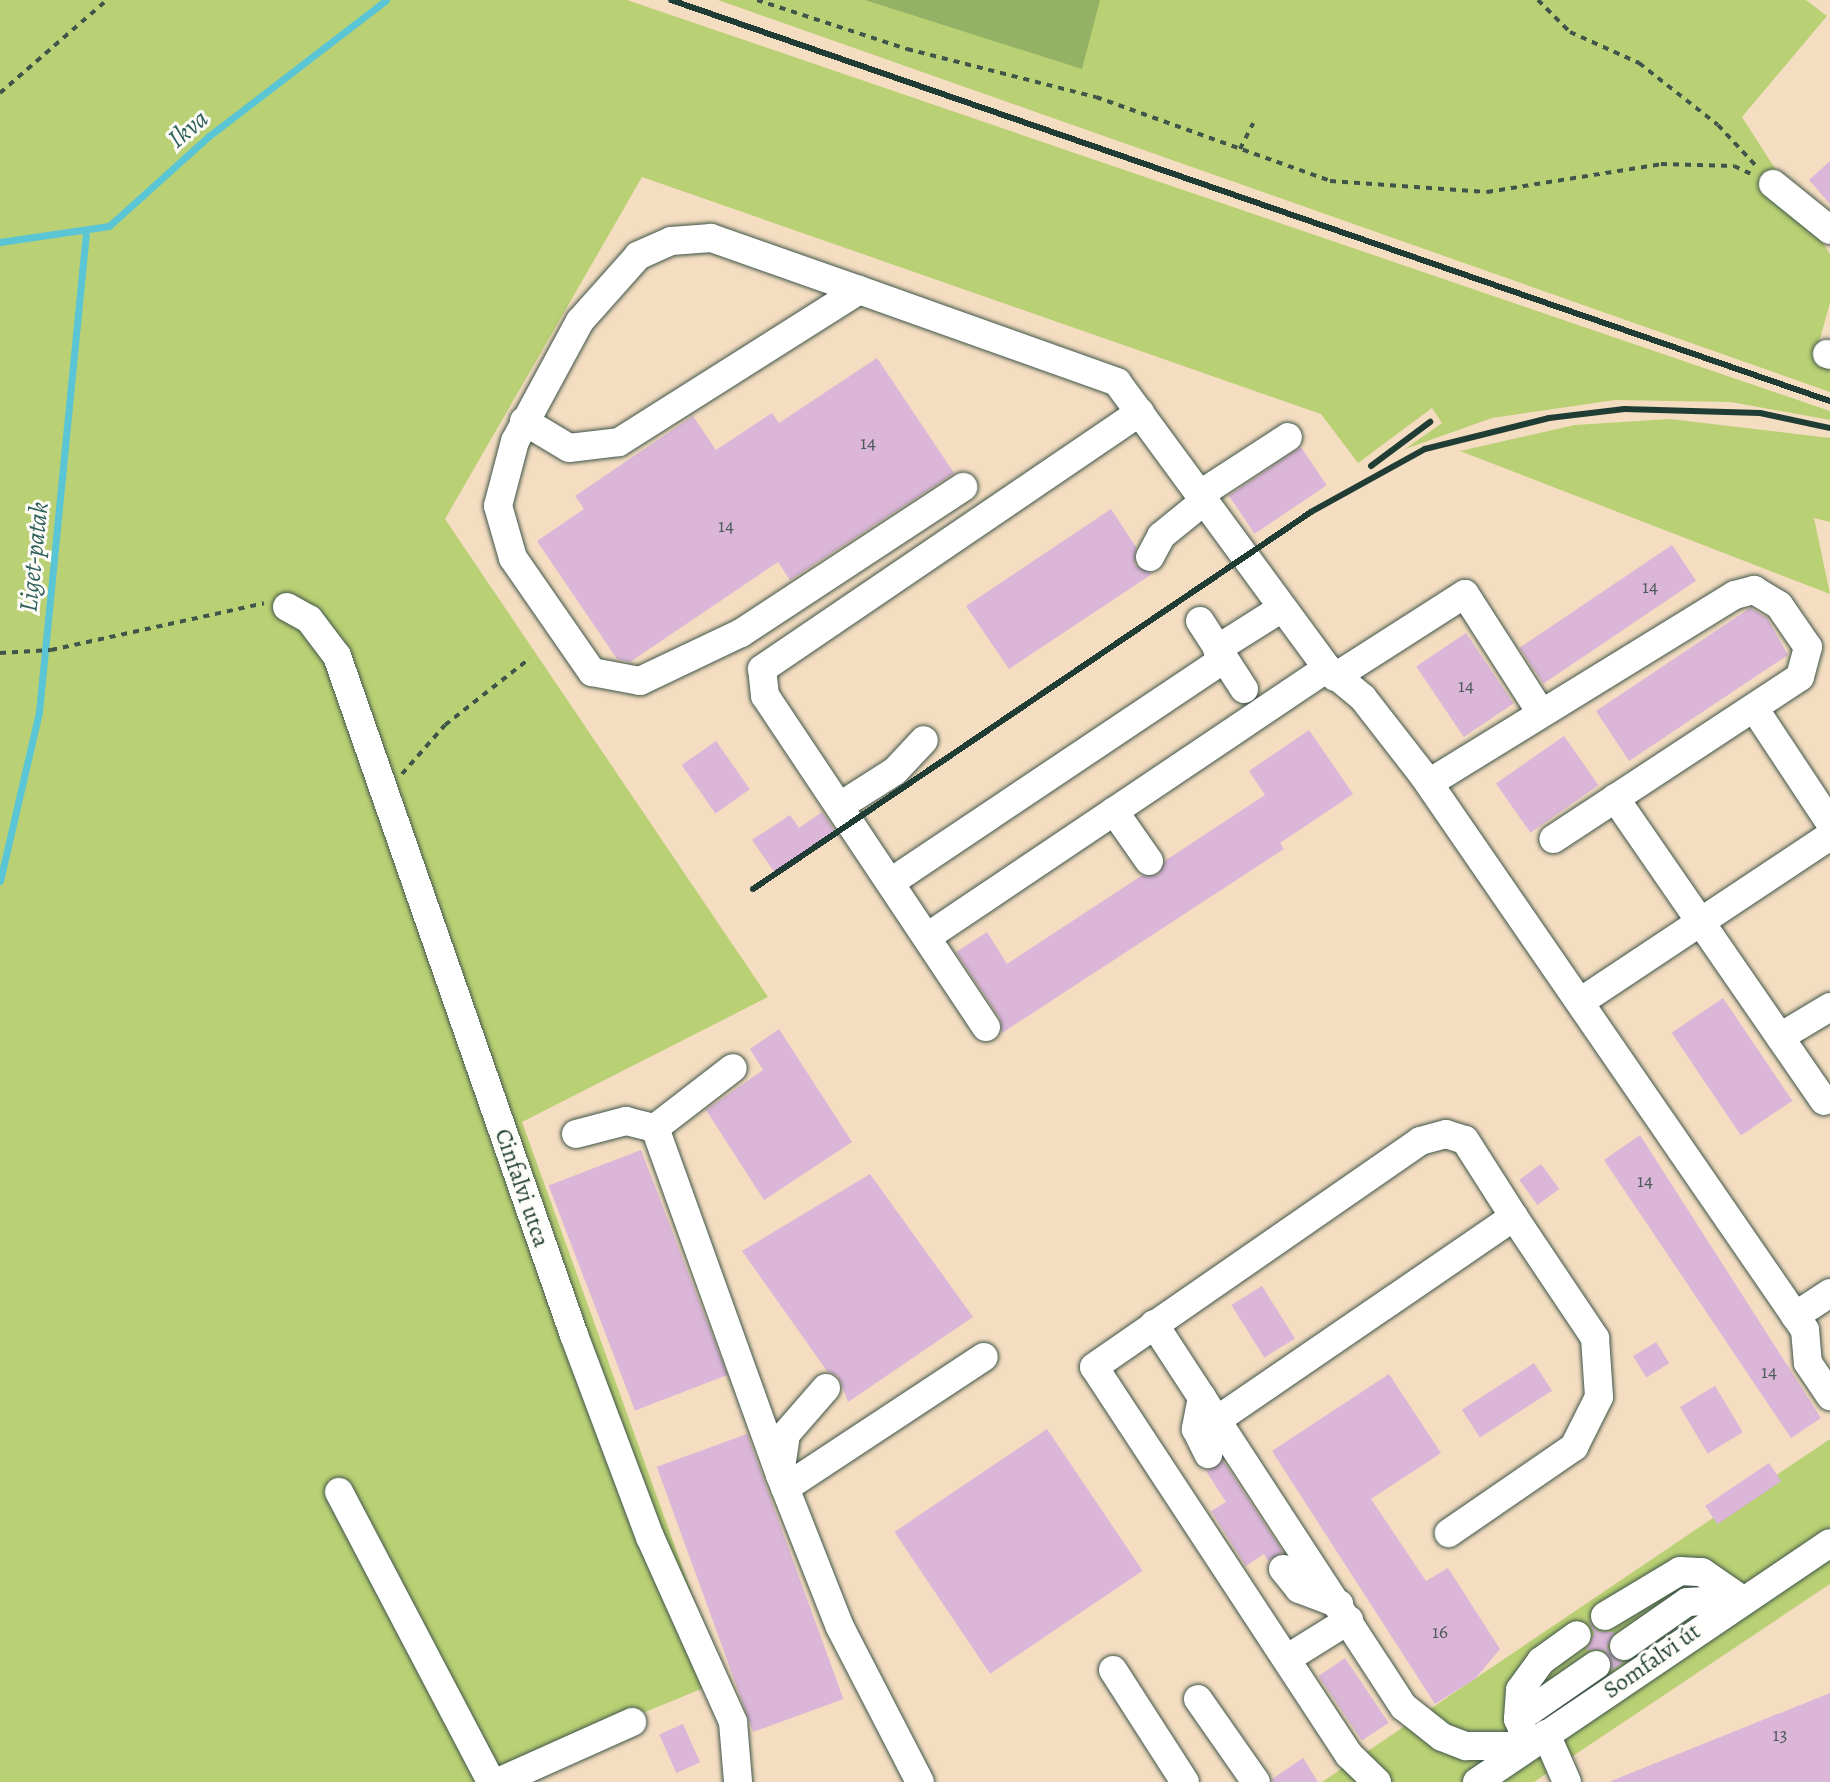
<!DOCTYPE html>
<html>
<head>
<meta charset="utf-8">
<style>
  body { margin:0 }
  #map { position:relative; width:1830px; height:1782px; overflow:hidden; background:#f4ddc1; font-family:Alegreya,serif }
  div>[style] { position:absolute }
  .green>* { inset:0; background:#bad074 }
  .forest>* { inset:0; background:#93b266 }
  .stream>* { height:7px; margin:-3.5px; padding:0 3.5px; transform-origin:3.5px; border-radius:3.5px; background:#5ac5d5 }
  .building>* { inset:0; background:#dbb6d8; transform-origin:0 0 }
  .path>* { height:4px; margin-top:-2px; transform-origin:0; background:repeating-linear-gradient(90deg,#3f5549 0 6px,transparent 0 12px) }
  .roads { filter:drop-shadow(0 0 2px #3f5549) drop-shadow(0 0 2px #3f5549) }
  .minor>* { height:28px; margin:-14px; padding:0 14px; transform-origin:14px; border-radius:14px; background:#fff }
  .rail>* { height:6px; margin:-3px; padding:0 3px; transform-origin:3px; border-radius:3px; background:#1f3d34 }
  span { translate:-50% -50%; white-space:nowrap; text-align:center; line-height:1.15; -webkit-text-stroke:6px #fdfcf7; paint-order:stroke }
  .number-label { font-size:20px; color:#4e5b5d }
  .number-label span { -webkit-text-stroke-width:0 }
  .street-label { font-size:24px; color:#1f3d34 }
  .water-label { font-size:26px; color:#2e5f5c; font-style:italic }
</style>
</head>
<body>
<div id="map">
  <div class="green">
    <i style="clip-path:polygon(0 0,627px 0,1830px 411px,1830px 420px,1731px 402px,1615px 400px,1492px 418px,1405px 449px,1442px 423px,1432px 408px,1358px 463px,1321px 414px,642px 177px,445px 519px,768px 997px,522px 1122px,723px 1680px,475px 1782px,0 1782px)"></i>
    <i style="clip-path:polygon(718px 0,1806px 0,1827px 16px,1742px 117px,1830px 254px,1830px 303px,1815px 356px,1830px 362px,1830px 392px)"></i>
    <i style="clip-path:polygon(1670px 419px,1830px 438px,1830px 522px,1814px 518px,1830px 594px,1460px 451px,1575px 425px)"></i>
    <i style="clip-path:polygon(1830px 1439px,1830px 1584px,1534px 1782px,1322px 1782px)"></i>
  </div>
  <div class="forest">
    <i style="clip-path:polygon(865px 0,1100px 0,1082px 69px)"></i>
  </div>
  <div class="stream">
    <i style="left:0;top:242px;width:110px;rotate:-8.4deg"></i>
    <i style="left:109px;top:226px;width:135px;rotate:-42deg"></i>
    <i style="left:209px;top:136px;width:223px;rotate:-37.5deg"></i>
    <i style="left:0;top:881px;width:173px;rotate:-77deg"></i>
    <i style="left:39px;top:712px;width:480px;rotate:-84.4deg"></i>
  </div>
  <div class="building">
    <i style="clip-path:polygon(1830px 161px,1830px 204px,1809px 180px)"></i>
    <i style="clip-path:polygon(877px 358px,954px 473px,790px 580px,778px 562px,630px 662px,617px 659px,537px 541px,584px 509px,575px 496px,693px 416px,716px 450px,772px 413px,779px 423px)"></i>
    <i style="left:1301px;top:447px;width:46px;height:87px;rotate:56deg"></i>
    <i style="clip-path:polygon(1111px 509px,1136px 547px,1135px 565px,1152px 574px,1009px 669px,966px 606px)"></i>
    <i style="left:1672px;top:545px;width:43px;height:184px;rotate:56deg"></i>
    <i style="clip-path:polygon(1750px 608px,1767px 618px,1788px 655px,1629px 761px,1596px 711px)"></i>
    <i style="left:1466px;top:633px;width:85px;height:60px;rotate:56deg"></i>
    <i style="clip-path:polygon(1309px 730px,1353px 794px,1280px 843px,1284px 849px,1002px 1033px,1000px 1018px,956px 952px,987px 932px,1007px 964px,1141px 876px,1158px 875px,1166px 860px,1265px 795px,1249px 771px)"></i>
    <i style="left:1564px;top:736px;width:60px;height:83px;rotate:55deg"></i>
    <i style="left:716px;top:741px;width:59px;height:42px;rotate:55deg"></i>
    <i style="clip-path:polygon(822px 812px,835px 831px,775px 873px,752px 840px,790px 815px,799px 828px)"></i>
    <i style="left:1723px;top:998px;width:124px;height:62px;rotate:56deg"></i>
    <i style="clip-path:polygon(779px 1029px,852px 1142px,764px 1200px,706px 1110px,763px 1070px,750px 1049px)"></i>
    <i style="clip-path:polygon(1640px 1135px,1821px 1418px,1791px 1438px,1604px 1160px)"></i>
    <i style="left:641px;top:1150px;width:241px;height:99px;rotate:69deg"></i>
    <i style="left:1541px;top:1164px;width:31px;height:27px;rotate:54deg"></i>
    <i style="clip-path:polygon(870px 1174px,973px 1317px,848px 1402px,838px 1376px,827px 1371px,742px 1251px)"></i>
    <i style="left:1262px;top:1286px;width:62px;height:36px;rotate:58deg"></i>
    <i style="left:1656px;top:1342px;width:25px;height:27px;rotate:58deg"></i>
    <i style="left:1534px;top:1363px;width:33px;height:86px;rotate:57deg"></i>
    <i style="clip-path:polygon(1389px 1374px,1441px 1453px,1371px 1499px,1426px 1581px,1448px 1568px,1500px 1649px,1475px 1679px,1435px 1704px,1272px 1451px)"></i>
    <i style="left:1715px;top:1386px;width:54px;height:41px;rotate:59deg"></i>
    <i style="left:1047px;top:1429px;width:171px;height:184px;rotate:56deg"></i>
    <i style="left:747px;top:1434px;width:282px;height:96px;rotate:70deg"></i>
    <i style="clip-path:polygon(1223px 1461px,1283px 1552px,1268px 1561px,1264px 1554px,1246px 1566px,1211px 1511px,1226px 1502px,1206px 1471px)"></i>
    <i style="left:1769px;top:1463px;width:22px;height:77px;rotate:56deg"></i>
    <i style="clip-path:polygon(1588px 1618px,1597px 1631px,1615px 1632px,1607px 1648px,1623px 1663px,1612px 1670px,1604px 1650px,1586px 1650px,1594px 1634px)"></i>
    <i style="left:1345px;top:1658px;width:78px;height:32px;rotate:56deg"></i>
    <i style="clip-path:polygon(1830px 1693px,1830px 1782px,1612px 1782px,1611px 1781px)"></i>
    <i style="left:683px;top:1724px;width:42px;height:26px;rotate:66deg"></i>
    <i style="clip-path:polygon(1303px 1758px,1318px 1782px,1273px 1782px,1272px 1779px)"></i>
  </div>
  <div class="path">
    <i style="left:757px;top:0;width:158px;rotate:18.1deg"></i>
    <i style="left:907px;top:49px;width:195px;rotate:14.3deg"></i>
    <i style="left:1096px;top:97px;width:249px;rotate:19.7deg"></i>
    <i style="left:1330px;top:181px;width:157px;rotate:4deg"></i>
    <i style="left:1487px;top:192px;width:176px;rotate:-9.1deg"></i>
    <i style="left:1661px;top:164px;width:73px;rotate:1.6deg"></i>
    <i style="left:1734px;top:166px;width:21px;rotate:25deg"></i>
    <i style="left:1538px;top:0;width:45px;rotate:45deg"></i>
    <i style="left:1570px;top:32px;width:76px;rotate:24.2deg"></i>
    <i style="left:1639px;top:63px;width:100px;rotate:38.1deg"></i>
    <i style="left:1718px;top:125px;width:59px;rotate:47.1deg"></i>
    <i style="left:0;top:93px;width:142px;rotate:-41deg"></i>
    <i style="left:1240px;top:149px;width:29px;rotate:-63deg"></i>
    <i style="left:0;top:653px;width:51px;rotate:-3.4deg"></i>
    <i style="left:51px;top:650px;width:218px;rotate:-12.4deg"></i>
    <i style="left:402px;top:774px;width:65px;rotate:-48.7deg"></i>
    <i style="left:445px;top:725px;width:108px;rotate:-38.2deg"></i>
  </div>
  <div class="roads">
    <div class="minor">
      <i style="left:1773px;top:184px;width:73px;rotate:38.9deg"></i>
      <i style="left:859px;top:290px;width:157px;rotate:-160.6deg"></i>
      <i style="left:711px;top:238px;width:40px;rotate:175.7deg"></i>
      <i style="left:671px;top:241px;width:36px;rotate:156deg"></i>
      <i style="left:638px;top:256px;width:87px;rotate:131.7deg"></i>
      <i style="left:580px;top:321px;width:136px;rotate:118.4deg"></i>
      <i style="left:515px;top:441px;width:67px;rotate:104.7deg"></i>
      <i style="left:498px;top:506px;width:54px;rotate:73.9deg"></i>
      <i style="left:513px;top:558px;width:139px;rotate:55.3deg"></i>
      <i style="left:592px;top:672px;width:49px;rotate:10.6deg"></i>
      <i style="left:640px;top:681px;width:112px;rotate:-25.4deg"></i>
      <i style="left:741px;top:633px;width:266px;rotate:-33.3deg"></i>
      <i style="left:1827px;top:354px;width:3px;rotate:18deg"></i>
      <i style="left:524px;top:421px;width:52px;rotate:31deg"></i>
      <i style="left:569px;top:448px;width:50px;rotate:-6.8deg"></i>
      <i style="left:619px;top:442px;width:284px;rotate:-32.3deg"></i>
      <i style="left:859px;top:290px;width:274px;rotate:19.6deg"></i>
      <i style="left:1117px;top:382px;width:355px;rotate:53.7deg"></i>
      <i style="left:1327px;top:668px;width:47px;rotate:39.8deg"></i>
      <i style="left:1363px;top:698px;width:98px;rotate:52.1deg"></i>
      <i style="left:1423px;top:775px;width:674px;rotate:55.46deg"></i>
      <i style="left:1805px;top:1330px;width:33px;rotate:85deg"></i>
      <i style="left:1808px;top:1363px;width:40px;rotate:56deg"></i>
      <i style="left:1199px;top:495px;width:106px;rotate:-33.1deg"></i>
      <i style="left:1150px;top:557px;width:24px;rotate:-62deg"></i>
      <i style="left:1161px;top:536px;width:55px;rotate:-39.1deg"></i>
      <i style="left:287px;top:607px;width:25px;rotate:29deg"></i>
      <i style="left:309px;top:619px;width:46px;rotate:52.9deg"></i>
      <i style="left:337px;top:656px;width:719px;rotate:70.76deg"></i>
      <i style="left:574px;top:1335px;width:216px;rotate:69.4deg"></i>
      <i style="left:650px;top:1537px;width:203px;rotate:65.8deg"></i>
      <i style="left:733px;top:1722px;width:60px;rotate:85.2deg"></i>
      <i style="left:1200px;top:621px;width:81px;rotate:57.1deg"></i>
      <i style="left:1217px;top:649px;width:77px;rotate:-32.2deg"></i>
      <i style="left:1335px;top:677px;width:154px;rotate:-32.6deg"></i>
      <i style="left:1465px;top:594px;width:141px;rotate:57.4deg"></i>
      <i style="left:1754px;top:708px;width:138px;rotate:56.5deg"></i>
      <i style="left:1429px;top:783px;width:359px;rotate:-31.6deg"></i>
      <i style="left:1735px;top:595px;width:20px;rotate:-15deg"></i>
      <i style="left:1754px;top:590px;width:29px;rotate:31deg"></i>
      <i style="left:1779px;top:605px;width:51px;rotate:55.4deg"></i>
      <i style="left:1808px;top:647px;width:31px;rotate:105deg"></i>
      <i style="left:1800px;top:677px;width:295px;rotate:146.7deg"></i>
      <i style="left:1615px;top:798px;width:368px;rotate:55.4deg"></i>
      <i style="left:840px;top:806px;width:65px;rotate:-32.5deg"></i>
      <i style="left:895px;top:771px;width:42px;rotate:-46.9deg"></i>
      <i style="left:1114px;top:811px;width:61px;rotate:55deg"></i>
      <i style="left:891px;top:882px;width:401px;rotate:-33.8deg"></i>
      <i style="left:927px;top:937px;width:482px;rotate:-33.9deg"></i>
      <i style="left:1580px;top:1002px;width:300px;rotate:-33.6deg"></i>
      <i style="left:986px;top:1027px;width:398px;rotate:-123.7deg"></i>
      <i style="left:765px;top:696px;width:27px;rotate:-96deg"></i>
      <i style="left:762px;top:669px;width:457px;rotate:-34.2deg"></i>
      <i style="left:1780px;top:1037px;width:58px;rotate:-31deg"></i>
      <i style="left:655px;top:1128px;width:98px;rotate:-37.6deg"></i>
      <i style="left:576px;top:1134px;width:52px;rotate:-14.6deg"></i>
      <i style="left:626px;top:1121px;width:30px;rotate:14deg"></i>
      <i style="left:655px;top:1128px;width:369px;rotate:70.2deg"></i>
      <i style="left:1795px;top:1316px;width:42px;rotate:-33.3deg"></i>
      <i style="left:1154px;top:1324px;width:457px;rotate:56.9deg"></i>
      <i style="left:1404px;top:1707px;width:48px;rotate:38.3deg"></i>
      <i style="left:1442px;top:1737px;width:26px;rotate:21deg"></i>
      <i style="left:1466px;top:1746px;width:63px"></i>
      <i style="left:826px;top:1388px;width:61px;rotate:131deg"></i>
      <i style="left:786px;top:1434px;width:41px;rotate:98.3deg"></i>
      <i style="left:780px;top:1475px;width:163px;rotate:68.5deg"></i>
      <i style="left:840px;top:1627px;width:174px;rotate:62.7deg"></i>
      <i style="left:1202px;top:1397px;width:33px;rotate:101deg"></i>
      <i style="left:1196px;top:1429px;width:28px;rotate:64deg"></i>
      <i style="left:1217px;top:1420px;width:360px;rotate:-34.4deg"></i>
      <i style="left:1514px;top:1217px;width:146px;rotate:56.2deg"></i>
      <i style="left:1595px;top:1338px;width:59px;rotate:86.1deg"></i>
      <i style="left:1599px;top:1397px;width:56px;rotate:116.6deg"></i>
      <i style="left:1574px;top:1447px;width:152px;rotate:145.5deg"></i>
      <i style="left:785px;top:1488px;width:238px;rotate:-33.4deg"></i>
      <i style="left:339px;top:1492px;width:327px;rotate:62.3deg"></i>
      <i style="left:1283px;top:1569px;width:26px;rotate:51deg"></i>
      <i style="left:1299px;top:1589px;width:43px;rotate:20.6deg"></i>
      <i style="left:1605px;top:1616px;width:87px;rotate:-31deg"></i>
      <i style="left:1680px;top:1571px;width:22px;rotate:3deg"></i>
      <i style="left:1702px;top:1572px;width:47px;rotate:34.7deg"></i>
      <i style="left:1624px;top:1646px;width:77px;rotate:-34.9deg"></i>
      <i style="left:1687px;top:1602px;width:53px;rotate:-3.2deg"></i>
      <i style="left:1288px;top:1658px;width:72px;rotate:-31.9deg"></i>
      <i style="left:1113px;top:1670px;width:133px;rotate:57.3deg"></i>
      <i style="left:1198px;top:1699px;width:101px;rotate:55.1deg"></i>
      <i style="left:1518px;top:1719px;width:29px;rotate:-86deg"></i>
      <i style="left:1520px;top:1690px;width:36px;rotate:-54deg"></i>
      <i style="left:1541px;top:1661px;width:44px;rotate:-35.8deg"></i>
      <i style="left:1546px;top:1734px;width:52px;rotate:66.4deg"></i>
      <i style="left:1529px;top:1746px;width:29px;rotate:-112deg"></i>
      <i style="left:1518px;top:1719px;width:95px;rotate:-34.7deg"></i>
      <i style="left:498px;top:1782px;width:147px;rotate:-24.1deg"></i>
      <i style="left:1377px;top:1782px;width:39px;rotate:-136deg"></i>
      <i style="left:1349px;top:1755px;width:464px;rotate:-123.3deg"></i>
      <i style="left:1094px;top:1367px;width:397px;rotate:-34.7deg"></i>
      <i style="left:1420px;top:1141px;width:27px;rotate:-15deg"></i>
      <i style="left:1446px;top:1134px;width:20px;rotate:18deg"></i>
      <i style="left:1465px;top:1140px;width:91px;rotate:57.5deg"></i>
      <i style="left:1477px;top:1782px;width:426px;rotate:-34.1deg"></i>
    </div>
  </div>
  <div class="rail">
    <i style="left:671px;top:0;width:1226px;rotate:19.09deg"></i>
    <i style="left:1371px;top:466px;width:74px;rotate:-36.7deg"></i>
    <i style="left:753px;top:889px;width:673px;rotate:-34.04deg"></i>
    <i style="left:1311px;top:512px;width:130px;rotate:-28.9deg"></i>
    <i style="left:1425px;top:449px;width:128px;rotate:-14deg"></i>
    <i style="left:1549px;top:418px;width:76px;rotate:-6.8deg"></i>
    <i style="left:1624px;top:409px;width:136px;rotate:1.7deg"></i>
    <i style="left:1760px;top:413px;width:72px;rotate:12.1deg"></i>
  </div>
  <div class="number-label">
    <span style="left:868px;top:442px">14</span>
    <span style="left:726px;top:525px">14</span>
    <span style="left:1650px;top:586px">14</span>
    <span style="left:1466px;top:685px">14</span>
    <span style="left:1645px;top:1180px">14</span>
    <span style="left:1769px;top:1371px">14</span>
    <span style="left:1440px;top:1631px">16</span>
    <span style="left:1780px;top:1734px">13</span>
  </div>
  <div class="street-label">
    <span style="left:522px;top:1188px;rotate:71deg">Cinfalvi utca</span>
    <span style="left:1652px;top:1661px;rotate:-35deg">Somfalvi út</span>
  </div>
  <div class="water-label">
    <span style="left:188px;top:129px;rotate:-40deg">Ikva</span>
    <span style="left:34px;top:557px;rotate:-84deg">Liget-patak</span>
  </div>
</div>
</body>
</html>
